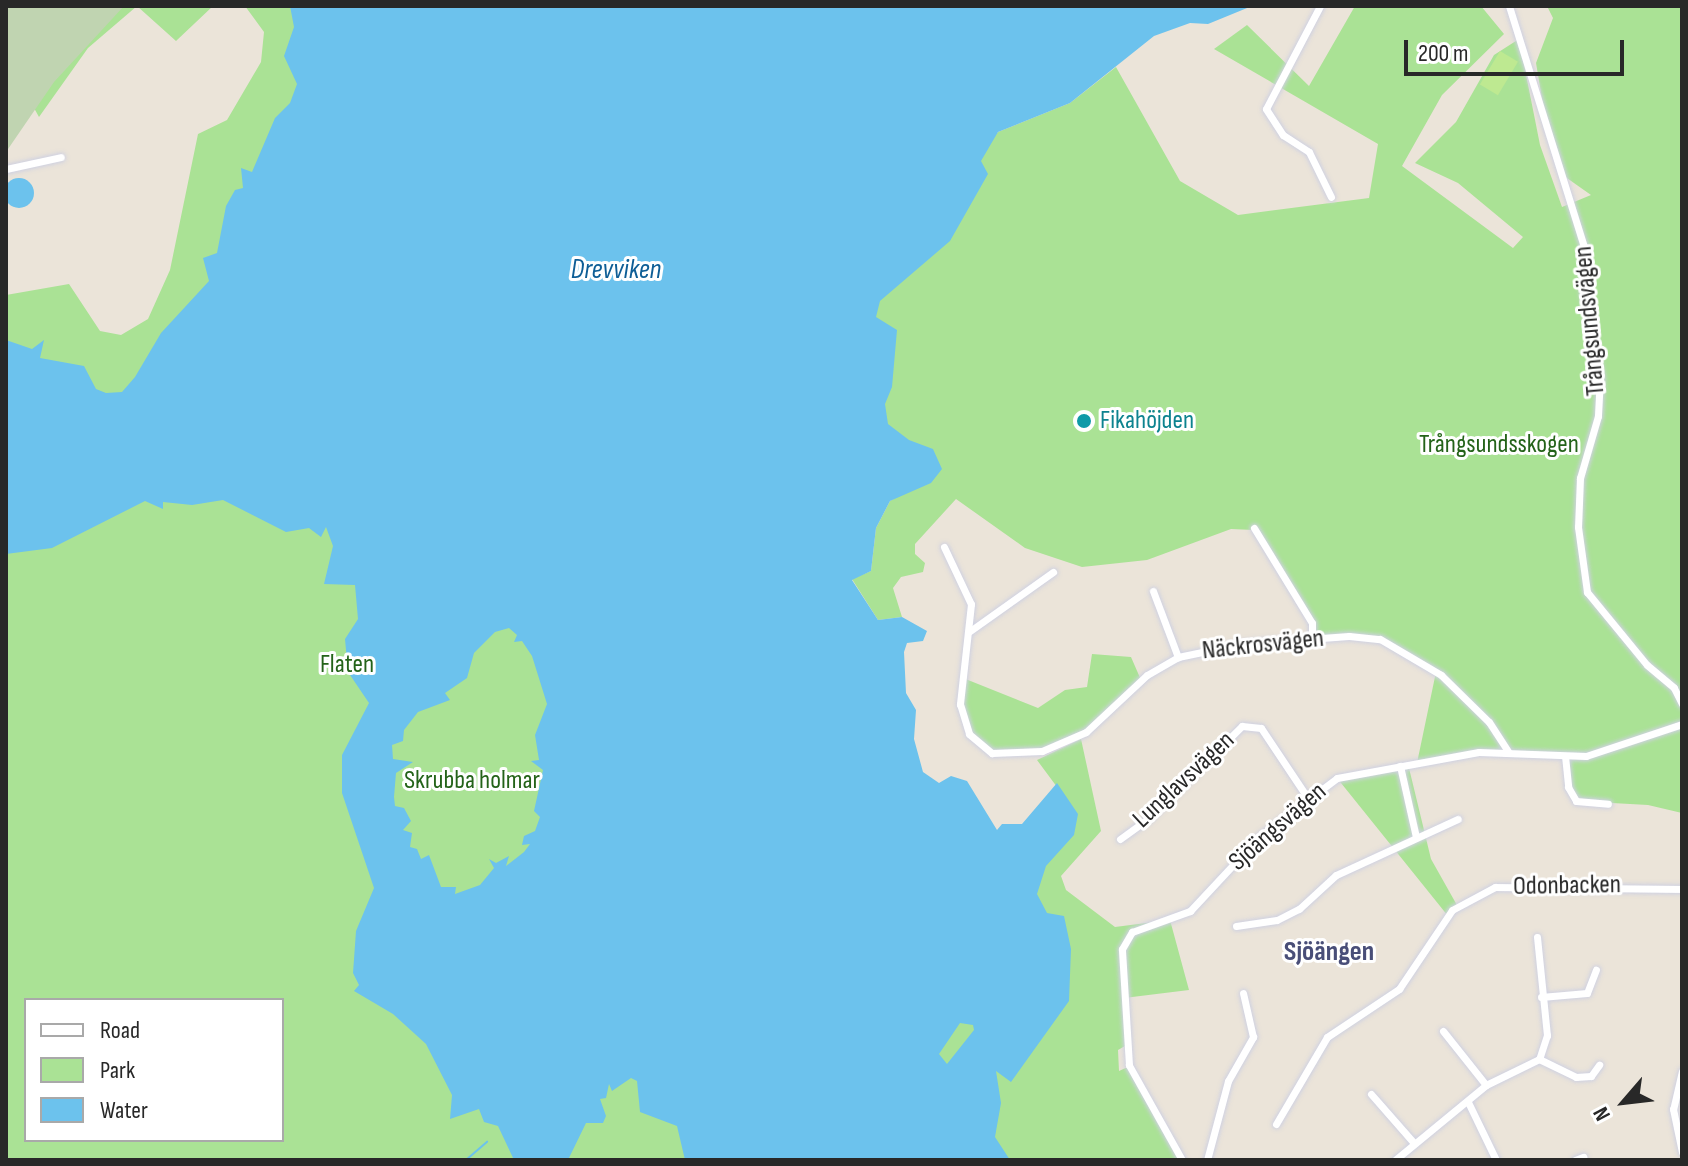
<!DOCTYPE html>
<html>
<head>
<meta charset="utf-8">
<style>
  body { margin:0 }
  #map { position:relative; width:1688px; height:1166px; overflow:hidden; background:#ebe4d9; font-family:"Sofia Sans Condensed",sans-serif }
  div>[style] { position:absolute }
  .green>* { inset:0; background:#aae295 }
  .cemetery>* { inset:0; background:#c0d4b1 }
  .pitch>* { inset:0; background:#bee991; transform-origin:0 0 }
  .water>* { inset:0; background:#6cc2ed }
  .round { border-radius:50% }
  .stream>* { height:2px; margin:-1px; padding:0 1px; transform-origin:1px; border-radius:1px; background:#6cc2ed }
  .roads { filter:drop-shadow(0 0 2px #cfd1e1) drop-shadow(0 0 2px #cfd1e1) }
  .street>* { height:7px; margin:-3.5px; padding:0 3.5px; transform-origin:3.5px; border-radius:3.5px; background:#fff }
  .dots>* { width:22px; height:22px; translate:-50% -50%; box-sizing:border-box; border:4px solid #fff; border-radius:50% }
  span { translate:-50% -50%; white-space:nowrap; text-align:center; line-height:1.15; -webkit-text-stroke:6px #fff; paint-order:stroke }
  .street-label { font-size:26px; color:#282828 }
  .culture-label { font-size:26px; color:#0d838f }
  .left { translate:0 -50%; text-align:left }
  .park-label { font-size:26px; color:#246319 }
  .water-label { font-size:28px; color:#0e5e96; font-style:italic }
  .neighbourhood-label { font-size:28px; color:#494e78; font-weight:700 }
  .frame { position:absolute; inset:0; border:8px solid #282828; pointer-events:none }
  .legend { position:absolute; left:24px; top:998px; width:260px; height:144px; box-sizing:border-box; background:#fff; border:2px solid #a9a9a9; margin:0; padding:10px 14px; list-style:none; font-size:24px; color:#282828 }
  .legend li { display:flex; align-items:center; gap:16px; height:40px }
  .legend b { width:40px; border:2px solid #a9a9a9 }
  .north { position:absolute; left:1584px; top:1062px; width:80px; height:80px; -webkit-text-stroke:6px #fff; paint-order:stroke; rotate:242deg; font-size:22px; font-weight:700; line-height:32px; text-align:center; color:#282828 }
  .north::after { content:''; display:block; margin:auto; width:28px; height:36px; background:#282828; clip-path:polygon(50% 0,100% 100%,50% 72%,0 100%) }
  .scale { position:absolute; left:1404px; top:40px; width:220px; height:36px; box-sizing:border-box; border:4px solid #282828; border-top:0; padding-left:10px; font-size:24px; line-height:28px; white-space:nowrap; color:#282828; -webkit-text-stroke:6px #fff; paint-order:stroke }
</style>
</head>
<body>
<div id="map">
  <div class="green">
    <i style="clip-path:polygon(12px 6px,213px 6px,176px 41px,137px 6px,88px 48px,39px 117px,14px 72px)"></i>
    <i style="clip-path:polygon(evenodd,245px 6px,628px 6px,741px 943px,981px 892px,1057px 787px,1037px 760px,1081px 739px,1101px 831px,1061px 876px,1066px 890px,1115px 927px,1170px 920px,1189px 990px,1124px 998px,1125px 1046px,1118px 1050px,1119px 1071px,1130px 1066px,1183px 1160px,6px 1160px,6px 295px,69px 284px,100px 331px,121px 335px,148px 319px,170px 270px,198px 134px,227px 120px,261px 62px,264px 32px,245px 6px,26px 1000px,282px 1000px,282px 1140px,26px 1140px,26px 1000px)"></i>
    <i style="clip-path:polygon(1355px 6px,1481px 6px,1504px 34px,1442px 95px,1402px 166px,1513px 248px,1523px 237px,1458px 183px,1415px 163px,1456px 122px,1494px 55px,1519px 39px,1540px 145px,1562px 207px,1591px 195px,1564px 176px,1548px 135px,1536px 63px,1553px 18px,1547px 6px,1682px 6px,1682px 813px,1648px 805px,1576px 801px,1568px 787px,1565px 756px,1508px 751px,1417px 763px,1436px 672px,1380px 639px,1312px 639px,1312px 623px,1254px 530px,1231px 529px,1147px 560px,1082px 567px,1025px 548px,956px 499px,915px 544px,915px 554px,925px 563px,923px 572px,901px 577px,893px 588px,902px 617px,878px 620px,852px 579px,871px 571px,876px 528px,890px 501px,904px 493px,777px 389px,998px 132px,1070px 103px,1116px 67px,1180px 181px,1238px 215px,1369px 198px,1378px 144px,1214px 49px,1247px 25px,1309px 86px)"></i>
    <i style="clip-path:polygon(1092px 654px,1131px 657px,1141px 680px,1094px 727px,1042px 751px,992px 753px,969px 734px,960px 704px,963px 678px,1038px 708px,1065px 690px,1087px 687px)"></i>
    <i style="clip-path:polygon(1408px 764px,1431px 859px,1458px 907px,1448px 916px,1337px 778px)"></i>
  </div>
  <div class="cemetery">
    <i style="clip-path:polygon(6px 6px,124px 6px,54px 82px,6px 152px)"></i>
  </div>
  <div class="pitch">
    <i style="left:1500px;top:51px;width:21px;height:39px;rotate:31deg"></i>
  </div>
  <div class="water">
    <i style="clip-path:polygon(evenodd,290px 6px,1252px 6px,1208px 24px,1190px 23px,1154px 36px,1070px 103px,998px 132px,981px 161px,988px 174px,950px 241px,880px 301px,876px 317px,897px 330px,892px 387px,885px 404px,888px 424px,909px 440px,933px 449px,942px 469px,931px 483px,890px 501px,876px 528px,871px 571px,852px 580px,878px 620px,902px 617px,927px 631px,923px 641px,907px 643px,904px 652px,906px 693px,916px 710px,914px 739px,923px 772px,939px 783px,951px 776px,967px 781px,997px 830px,1002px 824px,1022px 824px,1057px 783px,1078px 814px,1074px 835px,1046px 866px,1037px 894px,1047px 913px,1064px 916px,1071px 949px,1069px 1001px,1011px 1082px,996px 1071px,1001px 1103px,995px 1137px,1010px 1160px,685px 1160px,677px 1126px,640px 1112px,637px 1081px,631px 1078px,612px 1091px,609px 1084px,606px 1098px,600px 1099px,606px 1116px,603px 1123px,586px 1123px,568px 1160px,514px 1160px,498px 1126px,484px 1122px,479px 1109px,450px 1119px,452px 1095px,426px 1044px,393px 1014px,354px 991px,359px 985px,353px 973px,356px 931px,374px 888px,342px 793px,342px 755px,369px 703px,348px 672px,345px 639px,358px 619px,355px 585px,324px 584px,333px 546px,326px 527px,321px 537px,309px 528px,286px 532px,223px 500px,192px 505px,163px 502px,163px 509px,145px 501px,52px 548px,6px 554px,6px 340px,32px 349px,44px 340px,40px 358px,84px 366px,96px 389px,106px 393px,122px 392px,135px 377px,161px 333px,209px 281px,203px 258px,217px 253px,226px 206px,235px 190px,243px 188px,241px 168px,252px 172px,275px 118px,290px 103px,297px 84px,284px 56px,294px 27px,290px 6px,509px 628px,517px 635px,514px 642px,522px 641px,532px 656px,547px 704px,535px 735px,539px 760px,531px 761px,543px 770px,534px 811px,540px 817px,535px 831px,524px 836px,522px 845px,530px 844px,524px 852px,506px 866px,509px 856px,496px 863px,489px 859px,494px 868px,480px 885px,455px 894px,456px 887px,441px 887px,429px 855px,421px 859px,417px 849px,410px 847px,412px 833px,403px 830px,411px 821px,404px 808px,395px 806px,394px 797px,396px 773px,413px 762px,393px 759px,392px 745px,403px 741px,404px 730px,418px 712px,450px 700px,445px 693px,467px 678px,474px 653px,495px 632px,509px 628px,290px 6px,960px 1023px,973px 1025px,974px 1030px,947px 1064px,939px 1054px,960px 1023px)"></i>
    <i class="round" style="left:4px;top:178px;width:30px;height:30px"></i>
  </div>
  <div class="stream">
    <i style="left:466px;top:1160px;width:28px;rotate:-41deg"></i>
  </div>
  <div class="roads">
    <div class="street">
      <i style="left:1320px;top:6px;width:116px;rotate:117.7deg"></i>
      <i style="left:1266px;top:109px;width:31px;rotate:57deg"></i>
      <i style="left:1283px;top:135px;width:31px;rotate:33deg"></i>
      <i style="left:1309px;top:152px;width:50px;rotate:63.9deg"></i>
      <i style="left:1509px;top:6px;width:252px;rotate:72.7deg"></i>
      <i style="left:1584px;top:247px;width:47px;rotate:90deg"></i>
      <i style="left:1584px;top:294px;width:85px;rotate:79.1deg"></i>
      <i style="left:1600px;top:377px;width:39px;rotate:93deg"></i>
      <i style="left:1598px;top:416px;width:65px;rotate:106.2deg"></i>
      <i style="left:1580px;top:478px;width:49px;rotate:92.3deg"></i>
      <i style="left:1578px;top:527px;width:66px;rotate:82.1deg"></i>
      <i style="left:1587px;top:592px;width:94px;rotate:50.6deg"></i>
      <i style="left:1647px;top:665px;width:35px;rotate:40deg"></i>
      <i style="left:1674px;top:688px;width:18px;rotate:63deg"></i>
      <i style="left:6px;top:169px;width:56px;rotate:-12.3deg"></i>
      <i style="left:1254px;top:528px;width:111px;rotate:58.6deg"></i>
      <i style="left:1312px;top:623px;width:16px;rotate:90deg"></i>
      <i style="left:944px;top:547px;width:63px;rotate:64.7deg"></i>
      <i style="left:971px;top:604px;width:101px;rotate:96.3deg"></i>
      <i style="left:960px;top:704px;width:31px;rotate:73deg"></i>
      <i style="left:969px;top:734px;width:30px;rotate:40deg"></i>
      <i style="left:992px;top:753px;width:50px;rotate:-2.3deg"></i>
      <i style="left:1042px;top:751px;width:48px;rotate:-23.4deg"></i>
      <i style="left:1086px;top:732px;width:83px;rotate:-43.1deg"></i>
      <i style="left:1147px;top:675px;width:36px;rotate:-30deg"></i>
      <i style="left:1178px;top:657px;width:64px;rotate:-11.7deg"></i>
      <i style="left:1241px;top:644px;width:108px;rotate:-4.2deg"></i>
      <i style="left:1349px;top:636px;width:31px;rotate:6deg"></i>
      <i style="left:1380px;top:639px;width:71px;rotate:30.5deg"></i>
      <i style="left:1441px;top:675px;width:67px;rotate:44.4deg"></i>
      <i style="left:1489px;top:722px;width:35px;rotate:57deg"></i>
      <i style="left:1153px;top:591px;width:71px;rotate:69.3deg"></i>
      <i style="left:970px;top:631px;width:102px;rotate:-35.4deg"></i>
      <i style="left:1565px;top:756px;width:31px;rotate:84deg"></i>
      <i style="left:1568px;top:787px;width:16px;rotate:60deg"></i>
      <i style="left:1576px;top:801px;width:32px;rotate:5deg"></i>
      <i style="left:1400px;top:766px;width:73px;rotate:77.3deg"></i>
      <i style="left:1120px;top:839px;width:36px;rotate:-36deg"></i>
      <i style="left:1149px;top:818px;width:131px;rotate:-44.7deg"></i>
      <i style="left:1242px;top:726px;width:19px;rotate:6deg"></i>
      <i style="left:1261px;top:728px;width:83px;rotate:56.3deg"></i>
      <i style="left:1236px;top:926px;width:41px;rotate:-8.3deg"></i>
      <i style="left:1277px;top:920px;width:25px;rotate:-27deg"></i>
      <i style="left:1299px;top:909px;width:50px;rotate:-42.6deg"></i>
      <i style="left:1336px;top:875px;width:134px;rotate:-24.7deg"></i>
      <i style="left:1537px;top:937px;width:99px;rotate:84.2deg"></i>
      <i style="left:1547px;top:1035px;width:25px;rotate:108deg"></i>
      <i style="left:1539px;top:1059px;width:41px;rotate:25.9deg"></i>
      <i style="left:1576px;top:1077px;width:15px;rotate:-4deg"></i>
      <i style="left:1591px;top:1076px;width:14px;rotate:-54deg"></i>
      <i style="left:1541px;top:997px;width:46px;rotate:-5deg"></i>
      <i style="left:1587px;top:993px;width:25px;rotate:-69deg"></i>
      <i style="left:1443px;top:1031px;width:69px;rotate:51.5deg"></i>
      <i style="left:1682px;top:1071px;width:39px;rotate:103deg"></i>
      <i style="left:1673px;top:1109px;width:44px;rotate:78.2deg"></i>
      <i style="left:1371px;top:1094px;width:64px;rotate:48.8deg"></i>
      <i style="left:1468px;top:1102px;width:64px;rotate:64.2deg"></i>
      <i style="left:1276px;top:1124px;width:101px;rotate:-59.6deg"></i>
      <i style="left:1327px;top:1037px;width:87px;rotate:-33.7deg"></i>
      <i style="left:1399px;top:989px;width:95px;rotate:-56.1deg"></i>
      <i style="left:1452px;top:910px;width:49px;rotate:-28.1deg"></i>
      <i style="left:1495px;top:887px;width:187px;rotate:0.6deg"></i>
      <i style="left:1182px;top:1160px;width:109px;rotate:-119.2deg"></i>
      <i style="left:1129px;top:1065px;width:116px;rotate:-93.5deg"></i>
      <i style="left:1122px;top:949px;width:20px;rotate:-60deg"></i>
      <i style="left:1132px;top:932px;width:62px;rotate:-19.9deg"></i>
      <i style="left:1190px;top:911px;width:103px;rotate:-47deg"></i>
      <i style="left:1260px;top:836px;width:96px;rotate:-37deg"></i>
      <i style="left:1337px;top:778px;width:144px;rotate:-10.4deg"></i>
      <i style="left:1479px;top:752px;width:107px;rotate:2.1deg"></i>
      <i style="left:1586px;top:756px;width:101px;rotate:-18.4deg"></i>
      <i style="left:1207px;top:1160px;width:82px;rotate:-75.1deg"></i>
      <i style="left:1228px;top:1081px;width:51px;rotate:-60.4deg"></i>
      <i style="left:1253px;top:1037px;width:45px;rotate:-102.8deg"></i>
      <i style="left:1395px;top:1160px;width:118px;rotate:-39.5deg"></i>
      <i style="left:1486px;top:1085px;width:59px;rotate:-26.1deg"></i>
      <i style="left:1575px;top:1160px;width:9px;rotate:-21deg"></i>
    </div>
  </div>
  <div class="dots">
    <i style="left:1084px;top:421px;background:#0f9aa8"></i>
  </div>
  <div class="street-label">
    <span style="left:1590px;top:321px;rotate:-95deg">Trångsundsvägen</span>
    <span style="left:1263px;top:645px;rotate:-6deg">Näckrosvägen</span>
    <span style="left:1184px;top:780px;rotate:-43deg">Lunglavsvägen</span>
    <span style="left:1278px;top:827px;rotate:-41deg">Sjöängsvägen</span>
    <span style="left:1567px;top:886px;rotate:-1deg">Odonbacken</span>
  </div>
  <div class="culture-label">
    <span class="left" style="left:1100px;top:421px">Fikahöjden</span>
  </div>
  <div class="park-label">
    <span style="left:1499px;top:445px">Trångsundsskogen</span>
    <span style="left:347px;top:665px">Flaten</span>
    <span style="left:472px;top:781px">Skrubba holmar</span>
  </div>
  <div class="water-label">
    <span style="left:616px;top:270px">Drevviken</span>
  </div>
  <div class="neighbourhood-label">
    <span style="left:1329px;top:952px">Sjöängen</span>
  </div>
  <div class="frame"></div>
  <ul class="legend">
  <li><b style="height:10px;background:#fff"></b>Road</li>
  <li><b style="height:22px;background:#aae295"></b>Park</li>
  <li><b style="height:22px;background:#6cc2ed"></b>Water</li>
  </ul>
  <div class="north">N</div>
  <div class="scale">200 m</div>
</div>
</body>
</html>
